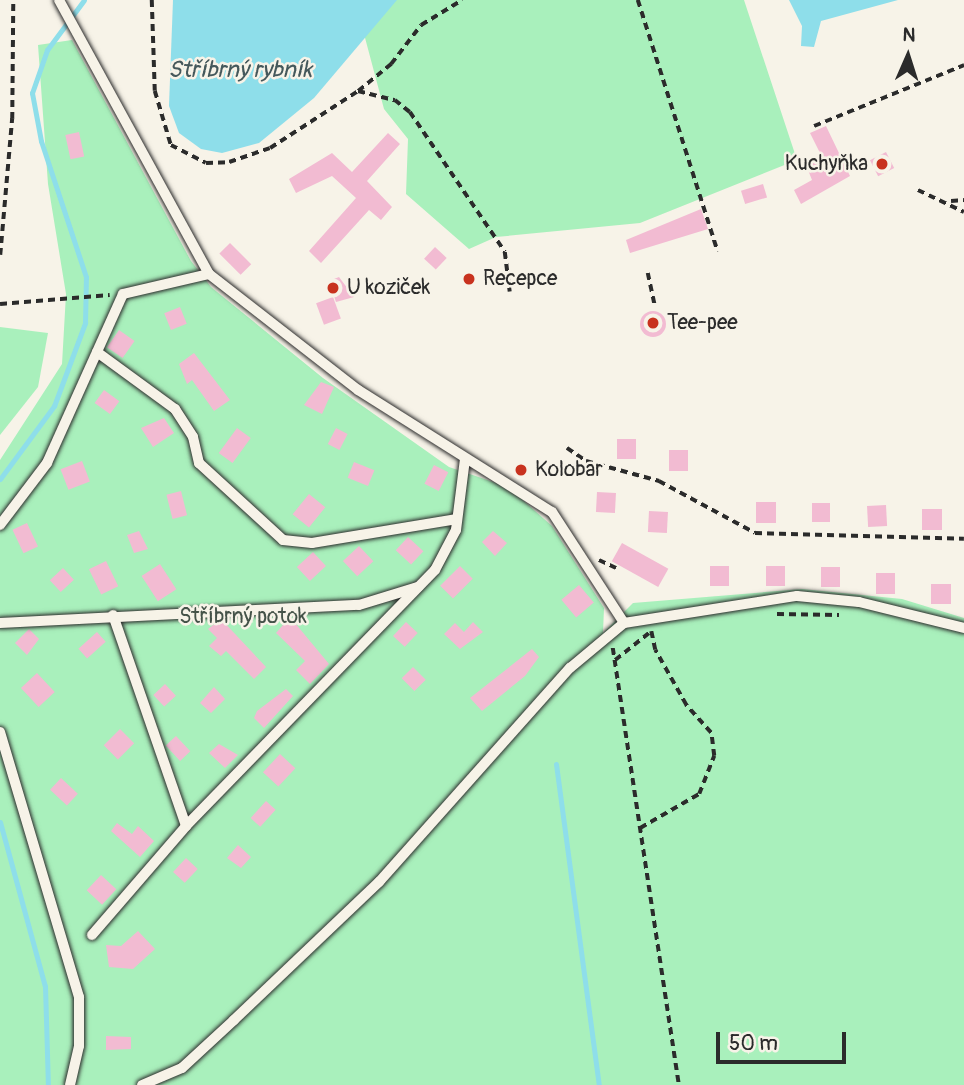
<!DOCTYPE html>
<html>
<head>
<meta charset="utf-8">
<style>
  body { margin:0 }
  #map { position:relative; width:964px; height:1085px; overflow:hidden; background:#f7f3e8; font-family:Pangolin,sans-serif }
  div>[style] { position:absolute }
  .green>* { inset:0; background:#a9f0bc }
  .water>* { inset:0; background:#8edeea }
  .stream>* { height:5px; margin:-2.5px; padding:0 2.5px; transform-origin:2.5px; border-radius:2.5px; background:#8edeea }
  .building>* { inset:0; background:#f2bbd2; transform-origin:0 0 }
  .round { border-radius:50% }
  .path>* { height:3.5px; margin-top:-1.75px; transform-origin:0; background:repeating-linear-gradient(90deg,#2b2b2b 0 7px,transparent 0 12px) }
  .roads { filter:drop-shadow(0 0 2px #2b2b2b) drop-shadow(0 0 2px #2b2b2b) }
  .service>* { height:10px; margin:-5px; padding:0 5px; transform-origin:5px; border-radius:5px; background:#f7f3e8 }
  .dots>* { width:19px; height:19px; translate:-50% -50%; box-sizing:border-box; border:4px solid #f7f3e8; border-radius:50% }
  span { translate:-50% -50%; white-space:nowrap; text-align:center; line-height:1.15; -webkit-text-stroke:5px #f7f3e8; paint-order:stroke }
  .poi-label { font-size:21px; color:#2b2b2b }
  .right { translate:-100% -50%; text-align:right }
  .left { translate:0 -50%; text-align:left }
  .park-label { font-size:21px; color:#445248 }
  .water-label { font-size:23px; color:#44585b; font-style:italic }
  .north { position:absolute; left:873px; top:21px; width:70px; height:70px; -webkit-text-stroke:5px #f7f3e8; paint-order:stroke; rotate:3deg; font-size:19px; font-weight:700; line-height:28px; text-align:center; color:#2b2b2b }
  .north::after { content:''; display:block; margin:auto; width:24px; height:32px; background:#2b2b2b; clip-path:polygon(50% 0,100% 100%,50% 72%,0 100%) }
  .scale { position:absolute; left:716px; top:1032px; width:130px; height:32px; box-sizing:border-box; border:4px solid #2b2b2b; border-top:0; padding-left:9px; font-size:21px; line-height:24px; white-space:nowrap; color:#2b2b2b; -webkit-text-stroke:5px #f7f3e8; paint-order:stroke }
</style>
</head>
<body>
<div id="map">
  <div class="green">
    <i style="clip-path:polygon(395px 0,744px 0,797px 160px,640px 223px,496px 237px,469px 249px,406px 194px,408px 139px,384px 109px,364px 34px)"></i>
    <i style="clip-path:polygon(72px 40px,191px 261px,211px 287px,323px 378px,449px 467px,508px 487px,552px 526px,604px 608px,603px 633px,633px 603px,802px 589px,902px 599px,964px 618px,964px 1085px,0 1085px,0 460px,62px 364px,66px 294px,48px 184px,38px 45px)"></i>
    <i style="clip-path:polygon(0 327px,48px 333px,38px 387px,0 435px)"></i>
  </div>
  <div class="water">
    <i style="clip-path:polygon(173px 0,397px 0,314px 98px,259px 143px,222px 153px,201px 149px,179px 133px,169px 106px)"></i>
    <i style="clip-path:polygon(789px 0,898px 0,821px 21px,814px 47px,801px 46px,802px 26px)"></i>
  </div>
  <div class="stream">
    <i style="left:0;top:479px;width:91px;rotate:-53.5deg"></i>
    <i style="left:54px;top:406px;width:89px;rotate:-69.5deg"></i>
    <i style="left:85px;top:323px;width:46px;rotate:-88.8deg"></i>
    <i style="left:86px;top:277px;width:143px;rotate:-108.3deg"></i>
    <i style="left:41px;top:141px;width:49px;rotate:-100.6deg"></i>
    <i style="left:32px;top:93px;width:46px;rotate:-70.8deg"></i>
    <i style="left:47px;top:50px;width:62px;rotate:-53.5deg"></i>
    <i style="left:556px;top:764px;width:324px;rotate:82.4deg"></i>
    <i style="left:0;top:822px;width:170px;rotate:74.7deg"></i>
    <i style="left:45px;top:986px;width:99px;rotate:88.3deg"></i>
  </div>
  <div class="building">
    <i style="clip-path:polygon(826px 126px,850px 176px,801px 204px,794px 190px,812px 180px,806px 165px,822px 157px,810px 133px)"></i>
    <i style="left:79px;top:132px;width:25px;height:14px;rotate:78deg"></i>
    <i style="clip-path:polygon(388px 133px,400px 144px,367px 181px,392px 207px,381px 220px,369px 210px,321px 263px,309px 251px,356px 198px,332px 176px,296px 193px,289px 179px,332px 153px,352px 172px)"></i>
    <i style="left:886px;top:152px;width:18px;height:18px;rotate:63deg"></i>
    <i style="left:763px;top:184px;width:14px;height:23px;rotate:73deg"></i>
    <i style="clip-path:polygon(701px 209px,708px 229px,630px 253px,626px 240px)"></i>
    <i style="left:230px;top:243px;width:30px;height:15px;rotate:45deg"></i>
    <i style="left:435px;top:247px;width:16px;height:16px;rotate:43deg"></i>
    <i style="clip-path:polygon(339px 277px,354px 297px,336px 302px,329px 281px)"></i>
    <i style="left:333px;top:297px;width:23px;height:18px;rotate:70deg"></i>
    <i style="left:180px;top:307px;width:18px;height:17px;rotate:68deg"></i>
    <i class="round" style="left:640px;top:311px;width:26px;height:26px"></i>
    <i style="left:119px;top:330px;width:19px;height:21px;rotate:35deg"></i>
    <i style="clip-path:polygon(194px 353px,230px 400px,214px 411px,192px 380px,187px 384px,179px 364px)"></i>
    <i style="clip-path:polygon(321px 382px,334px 387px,322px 414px,304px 405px)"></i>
    <i style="left:104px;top:390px;width:19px;height:16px;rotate:36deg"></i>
    <i style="clip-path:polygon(164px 418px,174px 433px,153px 447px,141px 428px)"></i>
    <i style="left:237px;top:428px;width:17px;height:31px;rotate:36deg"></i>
    <i style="left:336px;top:428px;width:13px;height:18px;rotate:27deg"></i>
    <i style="left:617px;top:439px;width:19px;height:20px"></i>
    <i style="left:688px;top:450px;width:21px;height:19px;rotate:90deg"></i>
    <i style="left:82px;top:461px;width:22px;height:23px;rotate:69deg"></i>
    <i style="left:354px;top:462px;width:22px;height:17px;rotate:22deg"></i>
    <i style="left:434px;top:465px;width:16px;height:21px;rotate:27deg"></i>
    <i style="left:181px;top:491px;width:25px;height:15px;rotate:76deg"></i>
    <i style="left:597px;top:492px;width:19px;height:20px;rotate:3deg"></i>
    <i style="left:309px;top:494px;width:21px;height:26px;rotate:39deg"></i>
    <i style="left:756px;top:502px;width:20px;height:21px"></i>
    <i style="left:830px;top:503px;width:19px;height:18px;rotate:90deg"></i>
    <i style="left:886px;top:505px;width:21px;height:19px;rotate:87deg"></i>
    <i style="left:922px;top:509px;width:20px;height:21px"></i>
    <i style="left:649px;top:511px;width:19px;height:21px;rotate:3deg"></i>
    <i style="left:27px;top:523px;width:26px;height:16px;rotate:65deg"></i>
    <i style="clip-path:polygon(139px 531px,148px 549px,134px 553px,127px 535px)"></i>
    <i style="clip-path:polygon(493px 531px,507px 543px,495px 556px,482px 542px)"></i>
    <i style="left:408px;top:537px;width:21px;height:18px;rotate:43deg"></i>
    <i style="left:622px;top:543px;width:53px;height:21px;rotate:29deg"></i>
    <i style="left:359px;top:546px;width:21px;height:22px;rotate:47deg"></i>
    <i style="left:313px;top:552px;width:19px;height:22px;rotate:47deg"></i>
    <i style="left:106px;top:561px;width:28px;height:19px;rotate:64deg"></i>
    <i style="left:160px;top:564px;width:30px;height:22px;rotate:57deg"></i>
    <i style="left:460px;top:566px;width:18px;height:28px;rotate:45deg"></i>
    <i style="left:710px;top:566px;width:19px;height:20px"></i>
    <i style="left:766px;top:566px;width:19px;height:20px"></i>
    <i style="left:821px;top:567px;width:19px;height:20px"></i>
    <i style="left:63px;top:568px;width:16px;height:18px;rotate:47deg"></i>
    <i style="left:895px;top:573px;width:21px;height:19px;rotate:90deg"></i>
    <i style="left:931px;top:584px;width:20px;height:20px"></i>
    <i style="left:579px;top:585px;width:23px;height:23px;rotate:50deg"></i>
    <i style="clip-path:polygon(290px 617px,329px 664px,310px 684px,296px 670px,305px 661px,276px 633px)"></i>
    <i style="clip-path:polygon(221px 619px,266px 667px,254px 679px,226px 651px,221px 656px,209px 646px,217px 638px,208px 629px)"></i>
    <i style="left:406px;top:622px;width:16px;height:19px;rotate:43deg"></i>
    <i style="clip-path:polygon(473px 622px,483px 632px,460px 649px,444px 634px,455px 623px,464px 632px)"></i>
    <i style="clip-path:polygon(29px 629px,39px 639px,27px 655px,15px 643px)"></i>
    <i style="left:97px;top:632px;width:13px;height:25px;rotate:48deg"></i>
    <i style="clip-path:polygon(532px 649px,539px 657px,525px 676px,482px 711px,470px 698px)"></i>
    <i style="left:413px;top:667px;width:18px;height:16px;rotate:45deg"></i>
    <i style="left:37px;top:673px;width:26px;height:22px;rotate:47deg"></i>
    <i style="left:165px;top:684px;width:16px;height:16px;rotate:47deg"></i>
    <i style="clip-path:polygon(214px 687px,225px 699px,211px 713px,200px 703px)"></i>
    <i style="clip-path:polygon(286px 689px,293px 696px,264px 728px,254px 718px,257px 711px)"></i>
    <i style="left:120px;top:729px;width:20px;height:23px;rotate:45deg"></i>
    <i style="left:176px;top:736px;width:21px;height:14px;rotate:47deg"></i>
    <i style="clip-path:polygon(219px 744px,238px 755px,225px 768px,209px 753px)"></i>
    <i style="left:280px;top:754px;width:21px;height:25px;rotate:43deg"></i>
    <i style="left:61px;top:778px;width:23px;height:16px;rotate:43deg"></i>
    <i style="left:266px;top:801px;width:13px;height:23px;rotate:42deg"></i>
    <i style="clip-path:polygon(117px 823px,132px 834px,138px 826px,154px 841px,140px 857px,111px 831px)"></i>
    <i style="clip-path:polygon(238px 845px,251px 857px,241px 868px,227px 858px)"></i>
    <i style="left:186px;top:858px;width:16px;height:19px;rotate:43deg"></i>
    <i style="left:101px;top:875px;width:21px;height:21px;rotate:43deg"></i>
    <i style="clip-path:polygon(138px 931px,155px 949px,133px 969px,109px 967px,106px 945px,121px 946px)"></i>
    <i style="clip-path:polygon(106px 1036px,131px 1037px,131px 1049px,106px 1050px)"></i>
  </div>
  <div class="path">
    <i style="left:152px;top:0;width:91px;rotate:88.1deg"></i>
    <i style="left:155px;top:91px;width:56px;rotate:73.5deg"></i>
    <i style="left:171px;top:145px;width:39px;rotate:27deg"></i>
    <i style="left:206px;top:163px;width:23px;rotate:-2deg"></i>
    <i style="left:229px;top:162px;width:43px;rotate:-18.9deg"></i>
    <i style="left:270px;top:148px;width:105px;rotate:-32.9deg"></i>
    <i style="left:358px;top:91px;width:38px;rotate:14deg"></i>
    <i style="left:395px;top:100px;width:19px;rotate:39deg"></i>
    <i style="left:410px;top:112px;width:169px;rotate:55.8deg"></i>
    <i style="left:505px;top:252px;width:40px;rotate:82.9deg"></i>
    <i style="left:638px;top:0;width:264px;rotate:72.4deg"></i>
    <i style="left:358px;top:91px;width:43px;rotate:-39.3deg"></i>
    <i style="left:391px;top:64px;width:49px;rotate:-52.4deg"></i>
    <i style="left:421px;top:25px;width:48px;rotate:-31.4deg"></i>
    <i style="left:814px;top:126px;width:162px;rotate:-22.1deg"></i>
    <i style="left:918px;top:190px;width:51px;rotate:25.6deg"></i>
    <i style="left:951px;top:201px;width:13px;rotate:-4deg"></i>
    <i style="left:0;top:255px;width:137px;rotate:-85deg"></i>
    <i style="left:12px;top:119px;width:119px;rotate:-89.5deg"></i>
    <i style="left:648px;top:273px;width:35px;rotate:78deg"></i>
    <i style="left:0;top:304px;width:110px;rotate:-4.7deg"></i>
    <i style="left:567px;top:448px;width:23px;rotate:34deg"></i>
    <i style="left:586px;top:461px;width:76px;rotate:15.3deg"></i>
    <i style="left:659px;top:481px;width:109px;rotate:28.4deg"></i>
    <i style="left:755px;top:533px;width:209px;rotate:1.6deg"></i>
    <i style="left:599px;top:560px;width:19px;rotate:25deg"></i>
    <i style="left:777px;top:614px;width:62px;rotate:0.9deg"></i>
    <i style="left:613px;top:648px;width:442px;rotate:81.4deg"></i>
    <i style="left:615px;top:660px;width:43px;rotate:-38.5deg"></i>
    <i style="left:640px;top:828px;width:68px;rotate:-30deg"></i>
    <i style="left:699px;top:794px;width:41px;rotate:-68.5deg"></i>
    <i style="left:714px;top:756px;width:23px;rotate:-97deg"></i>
    <i style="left:711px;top:733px;width:38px;rotate:-132deg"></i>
    <i style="left:686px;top:705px;width:63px;rotate:-119.4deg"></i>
    <i style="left:655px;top:650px;width:19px;rotate:-102deg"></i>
  </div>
  <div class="roads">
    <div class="service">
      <i style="left:59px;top:0;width:312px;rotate:61.3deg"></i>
      <i style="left:209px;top:274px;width:189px;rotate:37.9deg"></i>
      <i style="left:358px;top:390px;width:229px;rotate:32.2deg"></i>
      <i style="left:552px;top:512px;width:132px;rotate:57deg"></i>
      <i style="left:97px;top:352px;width:97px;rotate:36.2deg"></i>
      <i style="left:175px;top:409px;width:33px;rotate:57deg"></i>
      <i style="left:193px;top:437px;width:27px;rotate:77deg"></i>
      <i style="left:199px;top:463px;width:114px;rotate:42.5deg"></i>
      <i style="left:283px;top:540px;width:29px;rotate:6deg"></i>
      <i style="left:312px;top:543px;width:147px;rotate:-9.4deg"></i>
      <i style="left:0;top:525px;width:78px;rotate:-52.8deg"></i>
      <i style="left:47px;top:463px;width:185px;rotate:-65.8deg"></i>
      <i style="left:123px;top:294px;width:88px;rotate:-13.1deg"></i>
      <i style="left:113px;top:615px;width:223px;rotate:70.9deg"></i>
      <i style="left:0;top:623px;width:359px;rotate:-2.9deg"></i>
      <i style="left:359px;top:605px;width:62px;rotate:-17deg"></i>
      <i style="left:0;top:732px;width:277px;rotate:73.4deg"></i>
      <i style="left:79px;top:997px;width:49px;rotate:90deg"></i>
      <i style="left:79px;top:1046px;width:40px;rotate:103deg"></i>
      <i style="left:92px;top:935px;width:144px;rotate:-49.2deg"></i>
      <i style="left:186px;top:826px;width:357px;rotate:-45.8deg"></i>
      <i style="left:435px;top:570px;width:45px;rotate:-62.3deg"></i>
      <i style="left:456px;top:530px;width:72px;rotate:-82.8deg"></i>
      <i style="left:142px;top:1085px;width:43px;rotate:-23deg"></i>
      <i style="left:182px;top:1068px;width:71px;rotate:-42.7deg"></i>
      <i style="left:234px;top:1020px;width:200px;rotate:-43.6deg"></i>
      <i style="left:379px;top:882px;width:287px;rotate:-48.3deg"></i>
      <i style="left:570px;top:668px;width:70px;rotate:-39.8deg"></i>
      <i style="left:624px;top:623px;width:175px;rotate:-8.9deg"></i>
      <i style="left:797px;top:596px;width:62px;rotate:5.5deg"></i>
      <i style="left:859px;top:602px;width:108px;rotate:13.9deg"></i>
    </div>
  </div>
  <div class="dots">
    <i style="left:882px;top:164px;background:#c8321e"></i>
    <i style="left:469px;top:279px;background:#c8321e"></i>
    <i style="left:333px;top:288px;background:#c8321e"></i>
    <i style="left:653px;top:323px;background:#c8321e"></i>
    <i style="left:521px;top:470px;background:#c8321e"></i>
  </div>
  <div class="poi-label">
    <span class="right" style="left:868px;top:164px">Kuchyňka</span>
    <span class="left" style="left:483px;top:279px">Recepce</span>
    <span class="left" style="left:347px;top:288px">U koziček</span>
    <span class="left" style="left:667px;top:323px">Tee-pee</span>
    <span class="left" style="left:535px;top:470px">Kolobar</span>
  </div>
  <div class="park-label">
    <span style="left:243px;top:617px">Stříbrný potok</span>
  </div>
  <div class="water-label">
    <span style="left:240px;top:70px">Stříbrný rybník</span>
  </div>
  <div class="north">N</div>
  <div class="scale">50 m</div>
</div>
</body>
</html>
